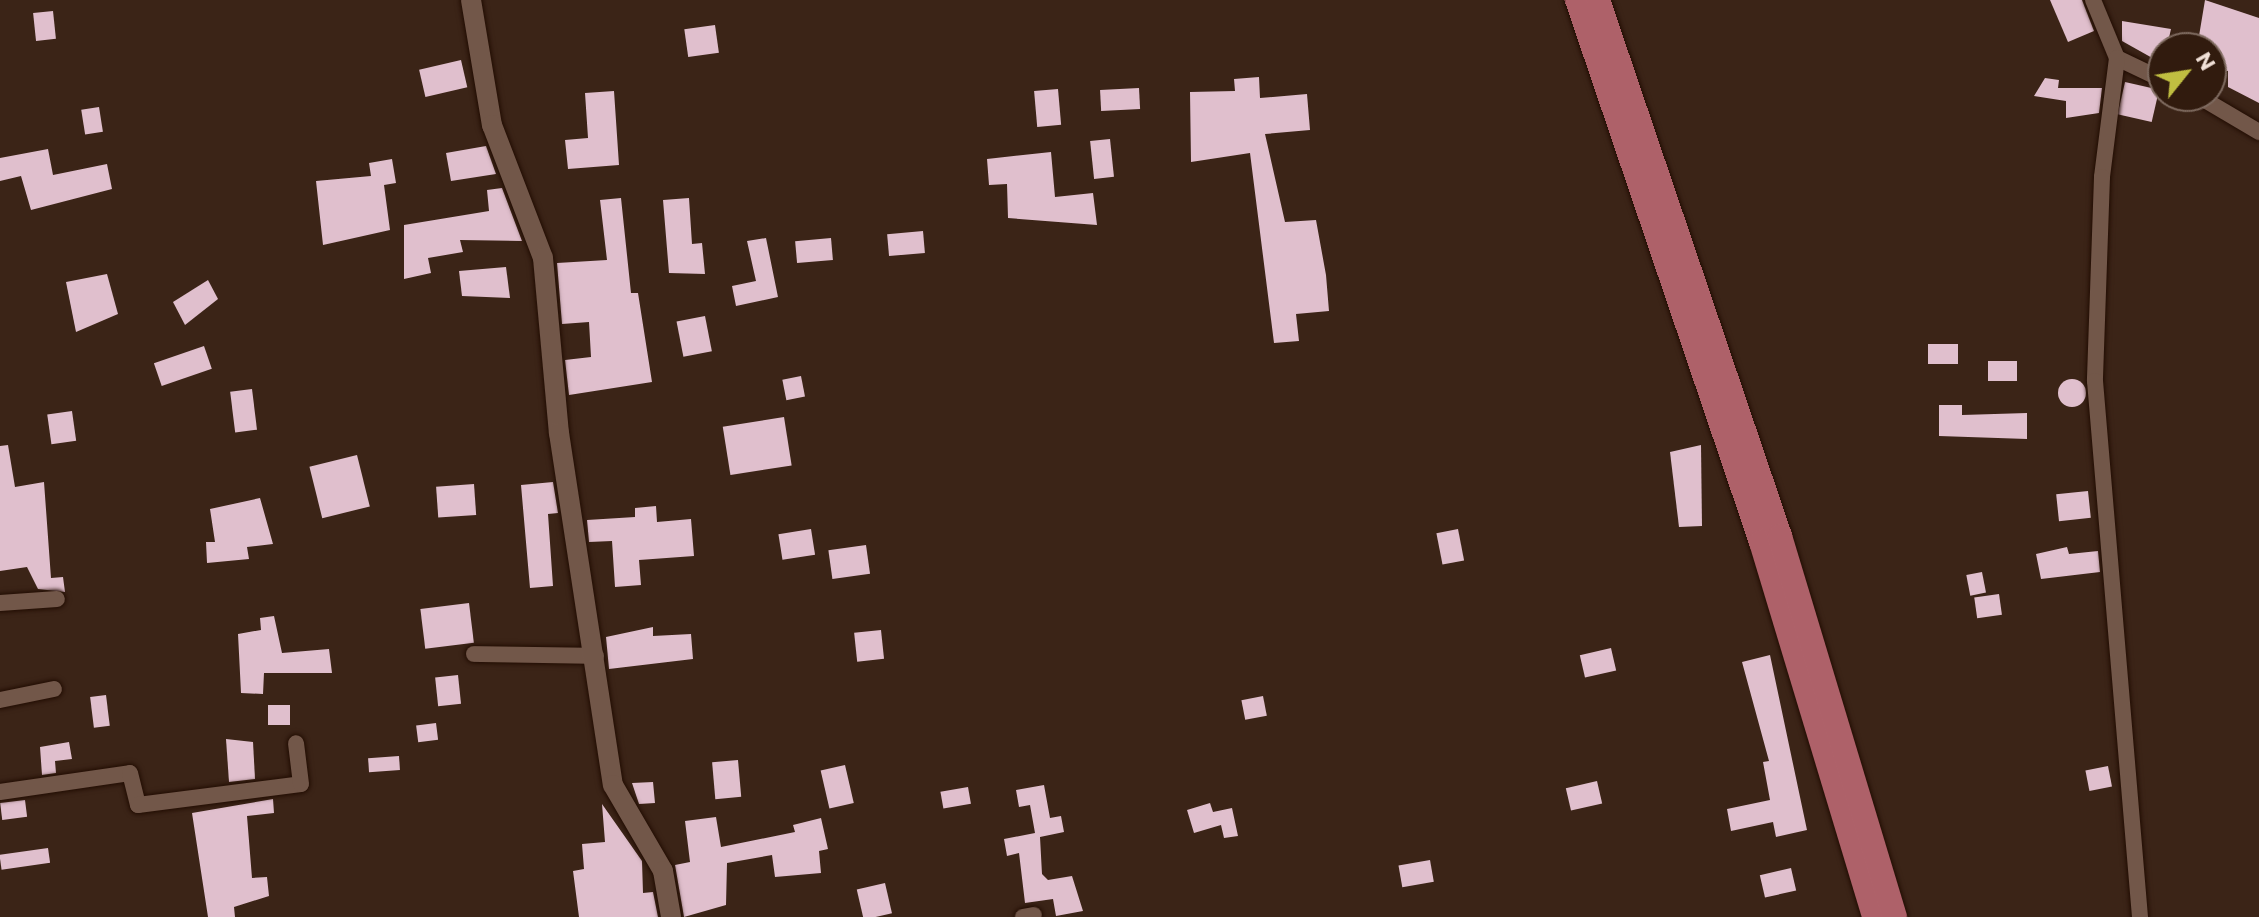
<!DOCTYPE html>
<html>
<head>
<meta charset="utf-8">
<style>
  body { margin:0 }
  #map { position:relative; width:2259px; height:917px; overflow:hidden; background:#3b2417; font-family:Commissioner,sans-serif }
  div>[style] { position:absolute }
  .building>* { inset:0; background:#e0bfcd; transform-origin:0 0 }
  .round { border-radius:50% }
  .roads { filter:drop-shadow(0 0 2px #220d03) drop-shadow(0 0 2px #220d03) }
  .minor>* { height:16px; margin:-8px; padding:0 8px; transform-origin:8px; border-radius:8px; background:#725749 }
  .tertiary>* { height:20px; margin:-10px; padding:0 10px; transform-origin:10px; border-radius:10px; background:#725749 }
  .primary>* { height:24px; margin:-12px; padding:0 12px; transform-origin:12px; border-radius:12px; background:#ae6169 }
  span { translate:-50% -50%; white-space:nowrap; text-align:center; line-height:1.15; -webkit-text-stroke:8px #311b0e; paint-order:stroke }
  .north { position:absolute; left:2147px; top:32px; width:80px; height:80px; box-sizing:border-box; background:#311b0e; border:2px solid #7e6a5f; border-radius:50%; rotate:60deg; font-size:22px; font-weight:700; line-height:32px; text-align:center; color:#f1e1d8 }
  .north::after { content:''; display:block; margin:auto; width:28px; height:36px; background:#c0be41; clip-path:polygon(50% 0,100% 100%,50% 72%,0 100%) }
</style>
</head>
<body>
<div id="map">
  <div class="building">
    <i style="clip-path:polygon(2050px 0,2082px 0,2094px 31px,2068px 42px)"></i>
    <i style="clip-path:polygon(2205px 0,2259px 18px,2259px 103px,2228px 87px,2228px 71px,2211px 69px,2211px 48px,2197px 48px)"></i>
    <i style="left:53px;top:11px;width:28px;height:20px;rotate:84deg"></i>
    <i style="clip-path:polygon(2122px 21px,2171px 29px,2163px 64px,2122px 41px)"></i>
    <i style="left:715px;top:25px;width:28px;height:31px;rotate:82deg"></i>
    <i style="left:461px;top:60px;width:28px;height:43px;rotate:77deg"></i>
    <i style="clip-path:polygon(1259px 77px,1260px 98px,1307px 94px,1310px 130px,1265px 134px,1285px 222px,1316px 220px,1326px 275px,1329px 311px,1296px 314px,1299px 341px,1274px 343px,1250px 153px,1191px 162px,1190px 92px,1235px 91px,1234px 79px)"></i>
    <i style="clip-path:polygon(2045px 78px,2059px 80px,2058px 88px,2102px 88px,2099px 113px,2066px 118px,2066px 101px,2034px 96px)"></i>
    <i style="left:2125px;top:82px;width:35px;height:33px;rotate:13deg"></i>
    <i style="left:1139px;top:88px;width:21px;height:39px;rotate:87deg"></i>
    <i style="left:1058px;top:89px;width:36px;height:24px;rotate:85deg"></i>
    <i style="clip-path:polygon(614px 91px,619px 165px,568px 169px,565px 140px,588px 138px,585px 93px)"></i>
    <i style="left:99px;top:107px;width:25px;height:18px;rotate:81deg"></i>
    <i style="left:1110px;top:139px;width:38px;height:20px;rotate:84deg"></i>
    <i style="clip-path:polygon(486px 146px,496px 174px,451px 181px,446px 153px)"></i>
    <i style="clip-path:polygon(48px 149px,53px 175px,107px 164px,112px 189px,31px 210px,21px 176px,0 181px,0 158px)"></i>
    <i style="clip-path:polygon(1051px 152px,1055px 197px,1093px 193px,1097px 225px,1008px 218px,1007px 184px,989px 185px,987px 159px)"></i>
    <i style="clip-path:polygon(392px 159px,396px 183px,384px 185px,390px 230px,323px 245px,316px 181px,371px 176px,369px 163px)"></i>
    <i style="clip-path:polygon(502px 188px,522px 241px,460px 240px,463px 252px,428px 258px,431px 273px,404px 279px,404px 225px,489px 211px,487px 190px)"></i>
    <i style="clip-path:polygon(621px 198px,631px 293px,638px 293px,652px 382px,569px 395px,565px 360px,591px 357px,589px 322px,562px 324px,557px 263px,607px 260px,600px 200px)"></i>
    <i style="clip-path:polygon(689px 198px,692px 244px,702px 243px,705px 274px,669px 273px,663px 200px)"></i>
    <i style="left:923px;top:231px;width:22px;height:36px;rotate:85deg"></i>
    <i style="clip-path:polygon(766px 238px,778px 297px,736px 306px,732px 286px,756px 281px,747px 241px)"></i>
    <i style="left:831px;top:238px;width:22px;height:36px;rotate:85deg"></i>
    <i style="clip-path:polygon(506px 267px,510px 298px,462px 296px,459px 271px)"></i>
    <i style="clip-path:polygon(107px 274px,118px 314px,76px 332px,66px 282px)"></i>
    <i style="clip-path:polygon(208px 280px,218px 299px,185px 325px,173px 302px)"></i>
    <i style="left:705px;top:316px;width:36px;height:29px;rotate:79deg"></i>
    <i style="left:1928px;top:344px;width:30px;height:20px"></i>
    <i style="left:204px;top:346px;width:24px;height:53px;rotate:71deg"></i>
    <i style="left:2017px;top:361px;width:20px;height:29px;rotate:90deg"></i>
    <i style="left:801px;top:376px;width:21px;height:19px;rotate:79deg"></i>
    <i class="round" style="left:2058px;top:379px;width:28px;height:28px"></i>
    <i style="left:252px;top:389px;width:41px;height:22px;rotate:83deg"></i>
    <i style="clip-path:polygon(1939px 405px,1962px 405px,1962px 415px,2027px 413px,2027px 439px,1939px 436px)"></i>
    <i style="left:72px;top:411px;width:30px;height:25px;rotate:82deg"></i>
    <i style="left:784px;top:417px;width:49px;height:62px;rotate:81deg"></i>
    <i style="clip-path:polygon(8px 445px,15px 487px,44px 482px,51px 578px,63px 577px,65px 592px,38px 589px,27px 567px,0 571px,0 446px)"></i>
    <i style="clip-path:polygon(1701px 445px,1702px 526px,1679px 527px,1670px 452px)"></i>
    <i style="left:357px;top:455px;width:53px;height:49px;rotate:76deg"></i>
    <i style="clip-path:polygon(553px 482px,558px 513px,548px 514px,553px 586px,530px 588px,521px 485px)"></i>
    <i style="left:474px;top:484px;width:31px;height:38px;rotate:86deg"></i>
    <i style="left:2088px;top:491px;width:27px;height:32px;rotate:84deg"></i>
    <i style="clip-path:polygon(260px 498px,273px 544px,247px 547px,249px 559px,207px 563px,206px 542px,215px 542px,210px 509px)"></i>
    <i style="clip-path:polygon(656px 506px,657px 522px,691px 519px,694px 556px,639px 560px,641px 585px,615px 587px,612px 541px,589px 542px,587px 520px,635px 517px,635px 508px)"></i>
    <i style="left:811px;top:529px;width:26px;height:33px;rotate:81deg"></i>
    <i style="left:1458px;top:529px;width:32px;height:22px;rotate:79deg"></i>
    <i style="left:866px;top:545px;width:29px;height:38px;rotate:82deg"></i>
    <i style="clip-path:polygon(2067px 547px,2069px 554px,2098px 551px,2100px 572px,2041px 579px,2036px 554px)"></i>
    <i style="left:1982px;top:572px;width:21px;height:16px;rotate:79deg"></i>
    <i style="left:1999px;top:594px;width:21px;height:25px;rotate:82deg"></i>
    <i style="left:469px;top:603px;width:40px;height:49px;rotate:83deg"></i>
    <i style="clip-path:polygon(274px 616px,282px 653px,329px 649px,332px 673px,264px 673px,263px 694px,241px 693px,238px 634px,261px 630px,260px 618px)"></i>
    <i style="clip-path:polygon(653px 627px,653px 636px,691px 634px,693px 659px,609px 669px,606px 637px)"></i>
    <i style="left:881px;top:630px;width:29px;height:27px;rotate:84deg"></i>
    <i style="left:1611px;top:648px;width:23px;height:32px;rotate:77deg"></i>
    <i style="clip-path:polygon(1770px 655px,1807px 830px,1776px 837px,1773px 822px,1731px 831px,1727px 809px,1770px 800px,1763px 762px,1769px 761px,1742px 662px)"></i>
    <i style="left:458px;top:675px;width:29px;height:23px;rotate:84deg"></i>
    <i style="left:106px;top:695px;width:31px;height:16px;rotate:83deg"></i>
    <i style="left:1263px;top:696px;width:20px;height:22px;rotate:79deg"></i>
    <i style="left:290px;top:705px;width:20px;height:22px;rotate:90deg"></i>
    <i style="left:436px;top:723px;width:17px;height:20px;rotate:83deg"></i>
    <i style="clip-path:polygon(226px 739px,253px 742px,255px 779px,229px 782px)"></i>
    <i style="clip-path:polygon(69px 742px,72px 759px,55px 761px,56px 773px,42px 775px,40px 747px)"></i>
    <i style="left:399px;top:756px;width:14px;height:31px;rotate:86deg"></i>
    <i style="left:738px;top:760px;width:37px;height:26px;rotate:85deg"></i>
    <i style="left:845px;top:765px;width:39px;height:25px;rotate:77deg"></i>
    <i style="left:2108px;top:766px;width:21px;height:23px;rotate:79deg"></i>
    <i style="left:1597px;top:781px;width:23px;height:32px;rotate:77deg"></i>
    <i style="clip-path:polygon(653px 782px,655px 803px,639px 804px,632px 783px)"></i>
    <i style="clip-path:polygon(1044px 785px,1050px 818px,1061px 816px,1064px 832px,1040px 837px,1042px 874px,1048px 880px,1072px 876px,1083px 911px,1056px 916px,1053px 899px,1025px 903px,1019px 853px,1007px 856px,1004px 839px,1035px 833px,1030px 805px,1019px 807px,1016px 790px)"></i>
    <i style="left:968px;top:787px;width:17px;height:28px;rotate:80deg"></i>
    <i style="clip-path:polygon(273px 799px,274px 813px,247px 816px,252px 878px,267px 877px,269px 896px,234px 907px,235px 917px,208px 917px,192px 813px)"></i>
    <i style="left:25px;top:800px;width:17px;height:25px;rotate:83deg"></i>
    <i style="clip-path:polygon(1210px 803px,1213px 812px,1232px 808px,1238px 836px,1224px 838px,1221px 825px,1194px 833px,1187px 810px)"></i>
    <i style="clip-path:polygon(602px 804px,642px 861px,643px 893px,653px 892px,658px 917px,579px 917px,573px 871px,584px 869px,582px 844px,605px 842px)"></i>
    <i style="clip-path:polygon(716px 817px,721px 847px,795px 832px,793px 825px,821px 818px,828px 849px,819px 851px,821px 873px,775px 877px,772px 855px,727px 863px,726px 905px,684px 917px,675px 865px,690px 862px,685px 821px)"></i>
    <i style="left:48px;top:848px;width:15px;height:49px;rotate:82deg"></i>
    <i style="left:1430px;top:860px;width:22px;height:32px;rotate:80deg"></i>
    <i style="left:1791px;top:868px;width:23px;height:32px;rotate:77deg"></i>
    <i style="left:885px;top:883px;width:31px;height:29px;rotate:77deg"></i>
  </div>
  <div class="roads">
    <div class="minor">
      <i style="left:2093px;top:0;width:63px;rotate:67.5deg"></i>
      <i style="left:2117px;top:58px;width:51px;rotate:25.6deg"></i>
      <i style="left:2117px;top:58px;width:120px;rotate:97.2deg"></i>
      <i style="left:2102px;top:177px;width:204px;rotate:92deg"></i>
      <i style="left:2095px;top:381px;width:538px;rotate:85.2deg"></i>
      <i style="left:2198px;top:96px;width:71px;rotate:30.5deg"></i>
      <i style="left:0;top:603px;width:57px;rotate:-4deg"></i>
      <i style="left:474px;top:654px;width:122px;rotate:0.9deg"></i>
      <i style="left:0;top:700px;width:55px;rotate:-11.5deg"></i>
      <i style="left:0;top:792px;width:131px;rotate:-8.3deg"></i>
      <i style="left:130px;top:773px;width:33px;rotate:76deg"></i>
      <i style="left:138px;top:805px;width:164px;rotate:-7.3deg"></i>
      <i style="left:301px;top:784px;width:41px;rotate:-97deg"></i>
      <i style="left:1023px;top:917px;width:11px;rotate:-10deg"></i>
    </div>
    <div class="tertiary">
      <i style="left:471px;top:0;width:127px;rotate:80.5deg"></i>
      <i style="left:492px;top:125px;width:142px;rotate:69deg"></i>
      <i style="left:543px;top:258px;width:176px;rotate:84.8deg"></i>
      <i style="left:559px;top:433px;width:356px;rotate:81.3deg"></i>
      <i style="left:613px;top:785px;width:99px;rotate:59.8deg"></i>
      <i style="left:663px;top:871px;width:47px;rotate:80.1deg"></i>
    </div>
    <div class="primary">
      <i style="left:1577px;top:0;width:572px;rotate:71.25deg"></i>
      <i style="left:1761px;top:542px;width:392px;rotate:73.2deg"></i>
      <i style="left:1598px;top:0;width:566px;rotate:71.24deg"></i>
      <i style="left:1780px;top:536px;width:398px;rotate:73.2deg"></i>
    </div>
  </div>
  <div class="north">N</div>
</div>
</body>
</html>
